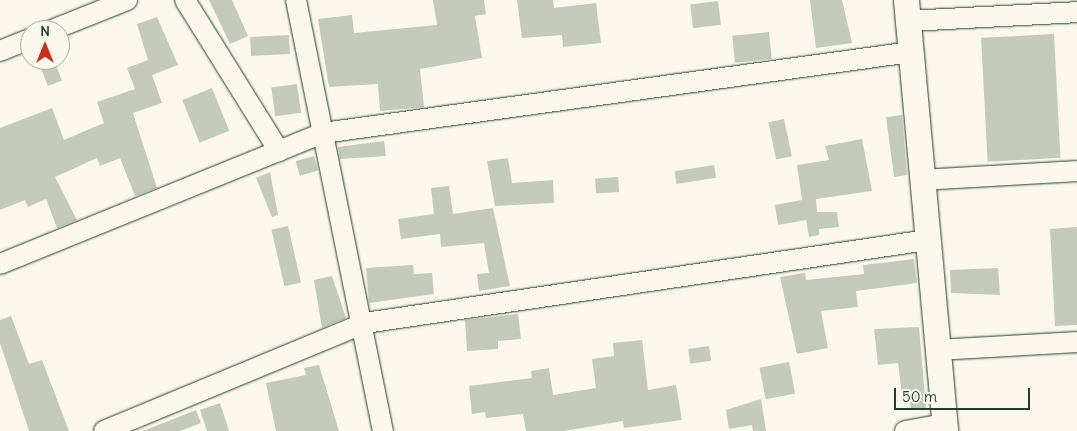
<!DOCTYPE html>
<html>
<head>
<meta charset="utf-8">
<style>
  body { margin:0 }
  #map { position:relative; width:1077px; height:431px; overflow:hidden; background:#fbf7ec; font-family:Delius,sans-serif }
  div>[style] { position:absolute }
  .building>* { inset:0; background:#c4c9be; transform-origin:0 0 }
  .roads { filter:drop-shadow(0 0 1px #1f3d34) drop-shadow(0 0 1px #1f3d34) }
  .minor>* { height:20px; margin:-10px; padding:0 10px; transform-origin:10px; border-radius:10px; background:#fbf7ec }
  .tertiary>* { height:25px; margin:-12.5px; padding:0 12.5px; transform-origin:12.5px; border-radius:12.5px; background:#fbf7ec }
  span { translate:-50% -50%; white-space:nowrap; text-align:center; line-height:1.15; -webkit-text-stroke:4.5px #fbf7ec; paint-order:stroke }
  .north { position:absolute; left:20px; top:20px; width:50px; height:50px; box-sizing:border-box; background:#fbf7ec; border:1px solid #a3ada2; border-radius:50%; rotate:0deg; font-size:14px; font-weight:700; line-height:20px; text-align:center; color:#1f3d34 }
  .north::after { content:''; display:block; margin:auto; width:18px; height:22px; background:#c8321e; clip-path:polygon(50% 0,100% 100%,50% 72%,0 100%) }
  .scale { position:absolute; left:894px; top:388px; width:136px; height:22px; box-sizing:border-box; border:2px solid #1f3d34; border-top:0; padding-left:6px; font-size:15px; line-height:18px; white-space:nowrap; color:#1f3d34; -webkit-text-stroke:4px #fbf7ec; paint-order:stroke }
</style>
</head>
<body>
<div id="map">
  <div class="building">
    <i style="clip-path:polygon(209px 0,232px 0,248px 36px,230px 44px)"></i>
    <i style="clip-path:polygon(433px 0,484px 0,486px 14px,475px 16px,482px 58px,420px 69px,424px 107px,380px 111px,378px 84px,329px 87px,318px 19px,352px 15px,354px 33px,437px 25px)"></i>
    <i style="clip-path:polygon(517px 0,553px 0,554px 8px,596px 3px,601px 43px,563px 47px,562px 35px,522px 38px)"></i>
    <i style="clip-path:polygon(810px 0,842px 0,852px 43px,816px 48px)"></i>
    <i style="left:718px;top:1px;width:24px;height:28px;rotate:83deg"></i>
    <i style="clip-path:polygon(157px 17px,178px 65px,152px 75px,162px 103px,133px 113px,157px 188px,135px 196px,120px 158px,100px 166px,97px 158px,55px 177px,77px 220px,57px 228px,46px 199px,28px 207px,25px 200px,0 210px,0 128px,52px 108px,64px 140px,104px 123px,97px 102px,135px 89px,127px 68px,148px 60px,137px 24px)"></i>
    <i style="left:769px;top:32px;width:27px;height:37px;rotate:84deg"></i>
    <i style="left:1054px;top:34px;width:124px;height:73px;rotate:87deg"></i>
    <i style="left:289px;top:35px;width:19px;height:39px;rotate:87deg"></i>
    <i style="left:54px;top:60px;width:22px;height:15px;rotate:69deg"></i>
    <i style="left:297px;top:84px;width:29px;height:26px;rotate:82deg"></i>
    <i style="left:212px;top:88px;width:46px;height:32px;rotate:68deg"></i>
    <i style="clip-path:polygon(902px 115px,907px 175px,894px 177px,886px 117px)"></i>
    <i style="left:784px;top:119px;width:38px;height:16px;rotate:78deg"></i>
    <i style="clip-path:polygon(862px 139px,872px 191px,816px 199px,817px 212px,837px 212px,839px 227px,819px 229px,819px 235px,809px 237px,806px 220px,778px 225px,775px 205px,802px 200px,797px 165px,829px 160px,825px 146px)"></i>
    <i style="clip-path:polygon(384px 141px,386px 156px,340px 159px,338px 147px)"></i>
    <i style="left:314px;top:156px;width:15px;height:19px;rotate:74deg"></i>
    <i style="clip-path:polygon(508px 158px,512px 183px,553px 180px,554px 203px,495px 206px,487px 161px)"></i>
    <i style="left:714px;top:165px;width:13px;height:40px;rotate:81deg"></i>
    <i style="clip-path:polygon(270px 172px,278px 215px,272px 217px,256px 178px)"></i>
    <i style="left:618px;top:177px;width:15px;height:23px;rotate:86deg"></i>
    <i style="clip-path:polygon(449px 186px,453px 214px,493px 208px,510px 286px,479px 291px,477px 274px,489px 273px,484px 243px,441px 247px,440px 234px,401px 239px,398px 219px,434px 214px,431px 188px)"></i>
    <i style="left:288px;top:226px;width:58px;height:17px;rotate:77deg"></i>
    <i style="clip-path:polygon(1077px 227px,1077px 325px,1055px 326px,1050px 229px)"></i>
    <i style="clip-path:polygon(914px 259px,917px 283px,856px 291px,858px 307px,821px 311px,828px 348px,797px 354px,780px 277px,805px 273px,806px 280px,864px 274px,863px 265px)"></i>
    <i style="clip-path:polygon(413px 265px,414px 274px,432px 273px,434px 294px,369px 303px,366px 268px)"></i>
    <i style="clip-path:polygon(998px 268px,1000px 295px,951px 293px,950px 270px)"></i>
    <i style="clip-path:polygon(332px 276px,346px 318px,322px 328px,314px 280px)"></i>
    <i style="clip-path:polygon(518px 314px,521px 339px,498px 341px,498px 349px,467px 351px,465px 320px)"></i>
    <i style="clip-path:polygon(11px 316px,29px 364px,42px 360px,69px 431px,29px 431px,0 343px,0 320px)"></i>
    <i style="clip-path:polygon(919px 327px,926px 408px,911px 410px,910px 402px,903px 402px,898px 363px,878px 365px,874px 329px)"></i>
    <i style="clip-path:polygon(642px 340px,648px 390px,676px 385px,682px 420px,624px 428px,623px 421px,564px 431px,526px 431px,523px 414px,486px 418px,485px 412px,472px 414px,469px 386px,532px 378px,531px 371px,549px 368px,553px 395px,596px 388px,592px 359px,614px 356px,613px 343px)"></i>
    <i style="left:709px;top:346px;width:15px;height:21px;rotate:82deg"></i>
    <i style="left:789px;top:362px;width:32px;height:30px;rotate:79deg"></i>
    <i style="clip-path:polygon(319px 365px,339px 431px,276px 431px,266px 383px,306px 375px,304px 368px)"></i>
    <i style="clip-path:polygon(761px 399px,766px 431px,753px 431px,752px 425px,729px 429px,726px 410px)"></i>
    <i style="clip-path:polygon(220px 403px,229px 431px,207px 431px,200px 410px)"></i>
    <i style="clip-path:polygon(196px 410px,201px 423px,180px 431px,143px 431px)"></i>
  </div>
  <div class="roads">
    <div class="minor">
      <i style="left:185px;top:0;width:178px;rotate:58.1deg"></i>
      <i style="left:296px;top:0;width:440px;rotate:78.6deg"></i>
      <i style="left:908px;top:21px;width:169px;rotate:-3deg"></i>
      <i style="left:52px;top:30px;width:81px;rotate:-21.8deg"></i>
      <i style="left:0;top:51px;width:32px;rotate:-22deg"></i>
      <i style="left:922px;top:180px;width:155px;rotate:-3.3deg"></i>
      <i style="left:0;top:264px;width:349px;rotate:-22.1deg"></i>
      <i style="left:323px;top:133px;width:594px;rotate:-7.84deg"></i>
      <i style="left:938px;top:350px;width:139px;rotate:-3.3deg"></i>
      <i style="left:104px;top:431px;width:282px;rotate:-22.5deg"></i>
      <i style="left:365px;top:323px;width:569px;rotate:-8.39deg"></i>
      <i style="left:905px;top:431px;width:41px;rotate:-9.9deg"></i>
    </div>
    <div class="tertiary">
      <i style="left:906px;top:0;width:433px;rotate:84.8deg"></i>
    </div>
  </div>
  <div class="north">N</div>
  <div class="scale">50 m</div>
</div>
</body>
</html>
